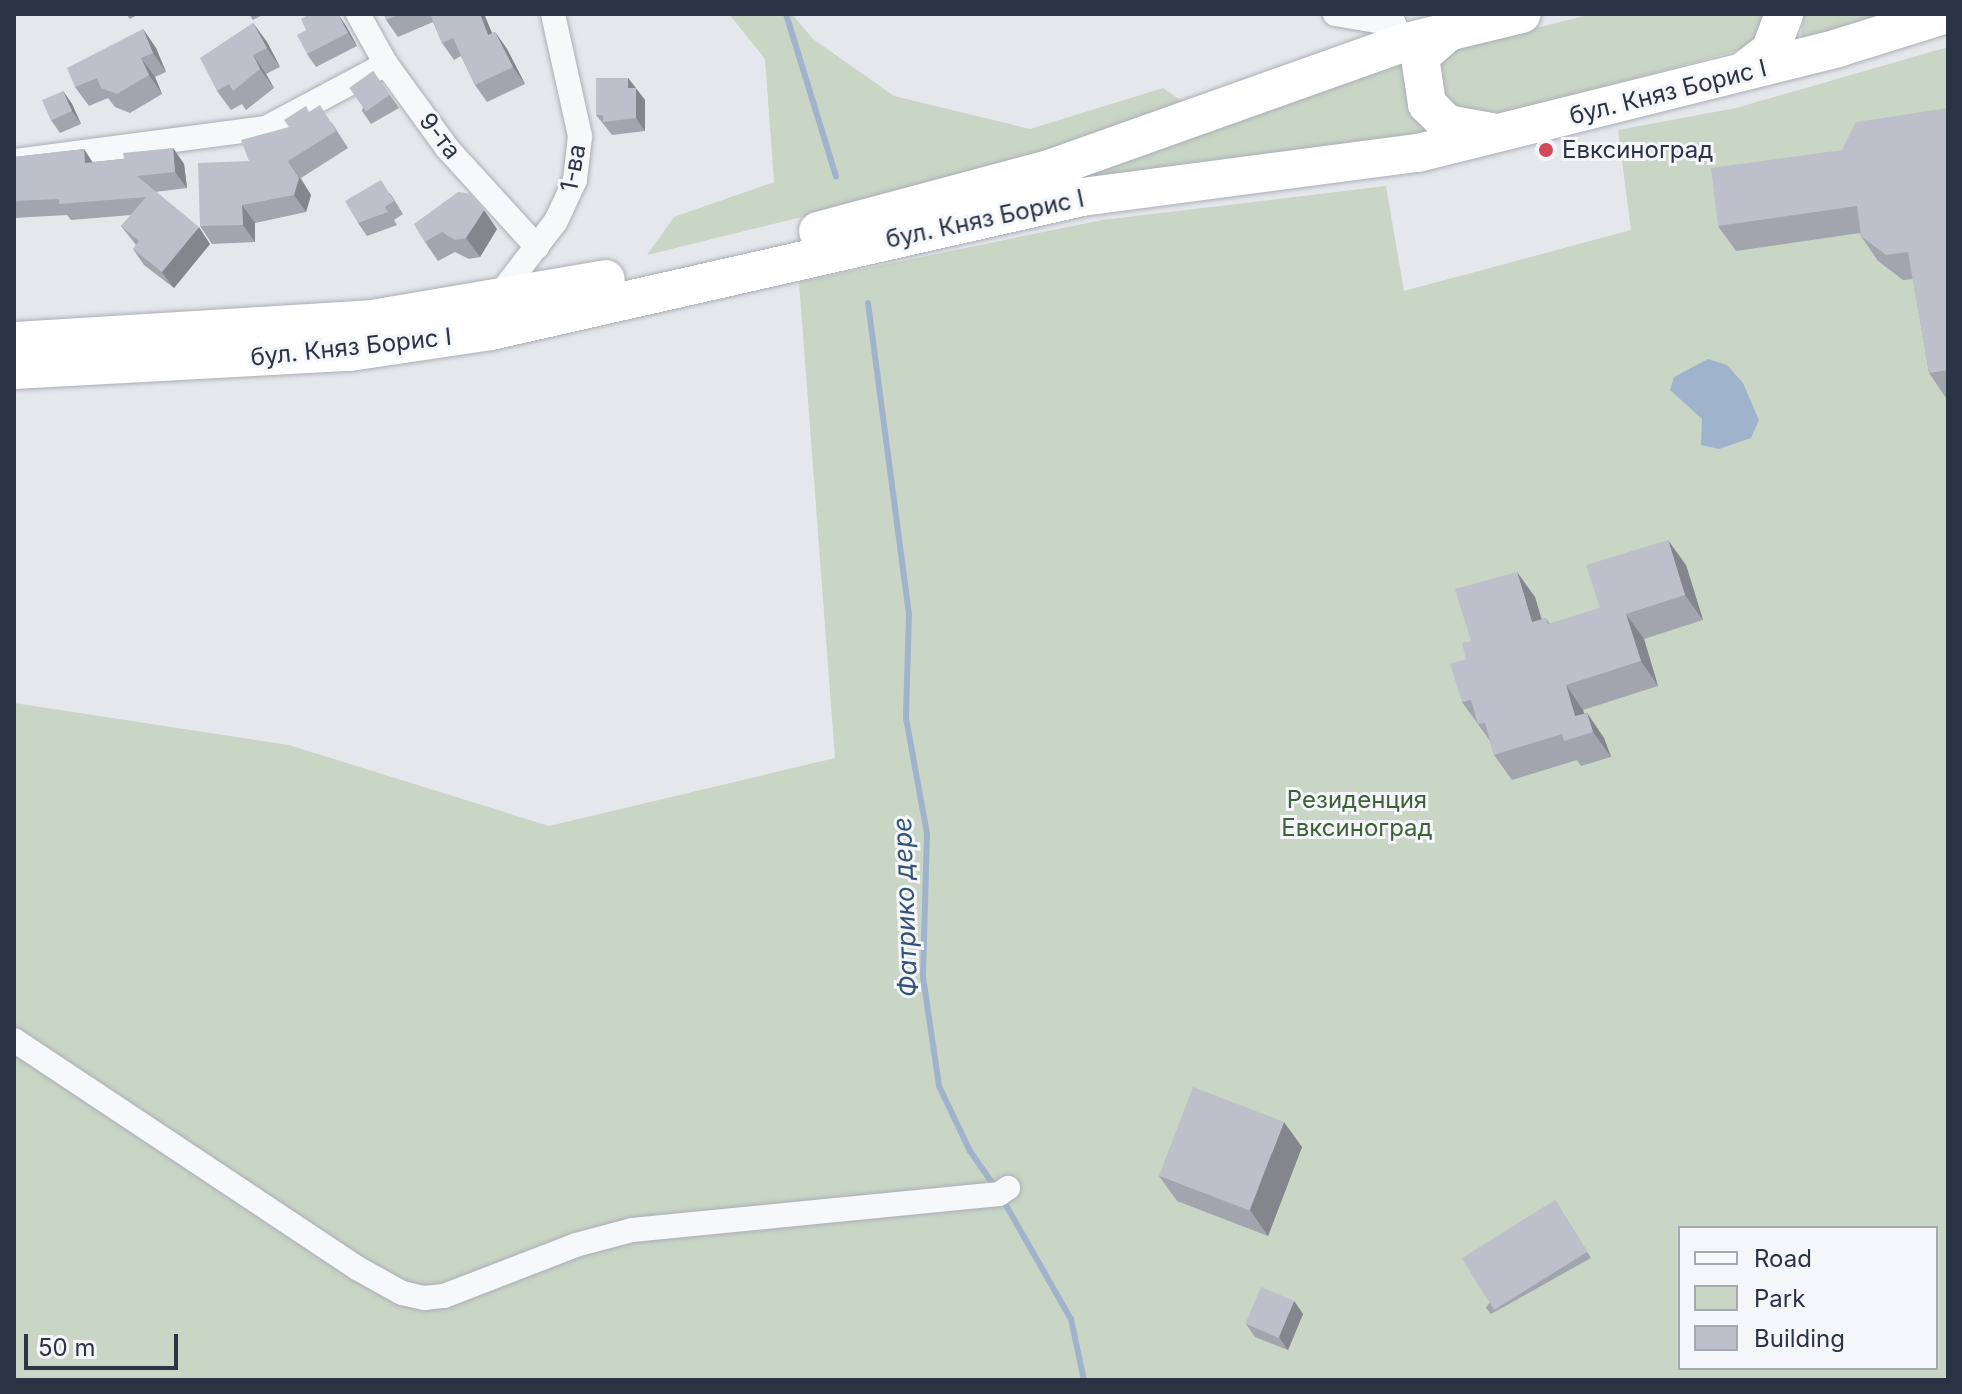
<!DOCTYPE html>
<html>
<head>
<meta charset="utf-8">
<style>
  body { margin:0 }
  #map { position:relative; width:1962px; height:1394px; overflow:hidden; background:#e4e7ec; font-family:Inter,sans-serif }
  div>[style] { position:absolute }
  .green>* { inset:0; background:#c9d6c5 }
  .water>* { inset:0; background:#9fb4cc }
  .stream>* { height:6px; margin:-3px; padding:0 3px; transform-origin:3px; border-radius:3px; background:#9fb4cc }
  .roads { filter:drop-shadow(0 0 2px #a9aeb7) drop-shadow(0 0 2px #a9aeb7) }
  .minor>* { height:24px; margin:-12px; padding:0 12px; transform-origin:12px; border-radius:12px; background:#f7f8fa }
  .trunk>* { height:38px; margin:-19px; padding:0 19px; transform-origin:19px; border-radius:19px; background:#fff }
  .wall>* { inset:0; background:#a1a5ae }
  .shaded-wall>* { inset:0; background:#83868d }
  .building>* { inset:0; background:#bbc0ca; transform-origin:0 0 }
  .dots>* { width:22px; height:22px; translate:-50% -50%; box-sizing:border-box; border:4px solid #f4f6f9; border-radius:50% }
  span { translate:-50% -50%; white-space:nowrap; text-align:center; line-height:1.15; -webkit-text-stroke:6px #f4f6f9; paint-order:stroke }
  .street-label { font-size:24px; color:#2b3445 }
  .poi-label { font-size:24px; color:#2b3445 }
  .left { translate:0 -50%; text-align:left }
  .park-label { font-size:24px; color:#3f6138 }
  .water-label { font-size:26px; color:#34527a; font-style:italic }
  .frame { position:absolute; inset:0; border:16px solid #2b3445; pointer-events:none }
  .legend { position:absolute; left:1678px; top:1226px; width:260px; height:144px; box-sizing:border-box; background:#f4f6f9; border:2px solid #a4a8b1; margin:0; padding:10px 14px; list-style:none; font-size:24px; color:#2b3445 }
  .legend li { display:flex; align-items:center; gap:16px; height:40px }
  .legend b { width:40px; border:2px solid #a4a8b1 }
  .scale { position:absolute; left:24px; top:1334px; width:154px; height:36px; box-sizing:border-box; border:4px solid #2b3445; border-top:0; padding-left:10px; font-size:24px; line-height:28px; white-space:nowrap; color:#2b3445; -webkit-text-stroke:6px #f4f6f9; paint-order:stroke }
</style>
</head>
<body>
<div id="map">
  <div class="green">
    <i style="clip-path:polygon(729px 14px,792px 14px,813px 39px,894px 96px,1030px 129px,1163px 88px,1186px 104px,1054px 155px,647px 255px,674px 217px,774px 182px,765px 59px)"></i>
    <i style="clip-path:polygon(1592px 14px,1777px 14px,1747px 48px,1483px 120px,1454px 119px,1431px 73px,1447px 50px)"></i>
    <i style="clip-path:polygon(1804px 14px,1891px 14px,1800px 43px)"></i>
    <i style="clip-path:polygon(evenodd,1948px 47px,1948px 1380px,14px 1380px,14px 703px,289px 745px,549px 826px,835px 758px,799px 282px,1102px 220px,1386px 186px,1404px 291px,1631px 230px,1618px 130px,1736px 108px,1948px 47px,1680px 1228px,1936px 1228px,1936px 1368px,1680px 1368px,1680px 1228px)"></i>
    <i style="clip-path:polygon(1413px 59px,1431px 130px,1428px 135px,1059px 184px)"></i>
  </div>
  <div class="water">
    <i style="clip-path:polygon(1708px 359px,1727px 365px,1743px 383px,1759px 420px,1751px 438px,1719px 449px,1701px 445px,1702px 419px,1670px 390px,1674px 377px)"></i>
  </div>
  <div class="stream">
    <i style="left:786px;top:14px;width:170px;rotate:72.9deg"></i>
    <i style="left:868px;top:303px;width:314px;rotate:82.5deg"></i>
    <i style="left:909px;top:614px;width:104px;rotate:91.7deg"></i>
    <i style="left:906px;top:718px;width:117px;rotate:79.7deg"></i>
    <i style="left:927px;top:833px;width:144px;rotate:91.6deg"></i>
    <i style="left:923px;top:977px;width:110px;rotate:81.6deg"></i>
    <i style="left:939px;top:1086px;width:72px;rotate:64.5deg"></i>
    <i style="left:970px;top:1151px;width:44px;rotate:55.2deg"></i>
    <i style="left:1003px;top:1200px;width:137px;rotate:60.3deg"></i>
    <i style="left:1071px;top:1319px;width:62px;rotate:78deg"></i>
  </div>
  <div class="roads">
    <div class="minor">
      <i style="left:358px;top:14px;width:57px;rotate:60.8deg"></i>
      <i style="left:386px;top:64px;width:104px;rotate:54deg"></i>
      <i style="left:447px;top:148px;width:134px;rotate:47.7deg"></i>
      <i style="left:1335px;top:14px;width:60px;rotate:9.6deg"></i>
      <i style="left:1394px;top:24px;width:21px;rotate:67deg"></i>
      <i style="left:14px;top:161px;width:254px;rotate:-7.5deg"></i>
      <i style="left:266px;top:128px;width:136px;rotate:-28.1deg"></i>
      <i style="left:496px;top:299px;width:98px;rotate:-52.4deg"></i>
      <i style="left:556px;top:221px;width:45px;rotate:-65.1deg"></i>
      <i style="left:575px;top:180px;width:44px;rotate:-83.5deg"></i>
      <i style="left:580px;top:136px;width:125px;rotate:-102.5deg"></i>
      <i style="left:14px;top:1040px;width:412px;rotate:33.6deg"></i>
      <i style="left:357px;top:1268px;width:51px;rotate:29.1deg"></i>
      <i style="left:402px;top:1293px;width:23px;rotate:13deg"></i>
      <i style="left:424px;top:1298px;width:20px;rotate:-6deg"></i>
      <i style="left:444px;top:1296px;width:142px;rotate:-21.1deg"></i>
      <i style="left:576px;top:1245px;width:58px;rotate:-15deg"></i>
      <i style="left:632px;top:1230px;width:369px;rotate:-5.6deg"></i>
      <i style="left:999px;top:1194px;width:11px;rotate:-34deg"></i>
    </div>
    <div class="trunk">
      <i style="left:1446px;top:34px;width:35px;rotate:139deg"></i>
      <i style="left:1420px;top:57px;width:48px;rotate:81.5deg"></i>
      <i style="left:1427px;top:104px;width:28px;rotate:45deg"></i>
      <i style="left:1447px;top:124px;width:45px;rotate:10.3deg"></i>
      <i style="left:1744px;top:71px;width:33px;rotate:-38deg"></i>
      <i style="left:1770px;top:51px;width:40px;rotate:-69deg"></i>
      <i style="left:818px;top:231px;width:239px;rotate:-15deg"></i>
      <i style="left:1049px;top:169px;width:375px;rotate:-19.6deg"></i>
      <i style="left:1402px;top:43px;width:123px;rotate:-13.6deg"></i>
      <i style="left:14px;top:341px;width:359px;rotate:-3.5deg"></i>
      <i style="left:372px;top:319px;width:237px;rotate:-9.7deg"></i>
      <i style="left:14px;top:370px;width:336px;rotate:-3.1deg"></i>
      <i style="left:350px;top:352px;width:143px;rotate:-8.5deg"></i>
      <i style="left:491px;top:331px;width:606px;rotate:-12.77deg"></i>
      <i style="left:1082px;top:197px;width:339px;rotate:-7.5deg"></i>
      <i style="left:1418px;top:153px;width:433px;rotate:-14deg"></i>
      <i style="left:1838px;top:48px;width:114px;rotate:-17.3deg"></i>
    </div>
  </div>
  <div class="wall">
    <i style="clip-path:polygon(126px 14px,139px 14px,130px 19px)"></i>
    <i style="clip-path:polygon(249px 14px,264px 14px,253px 20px)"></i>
    <i style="clip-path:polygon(338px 14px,346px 26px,357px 46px,316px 67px,307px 54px)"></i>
    <i style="clip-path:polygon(384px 14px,484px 14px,492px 33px,495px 32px,507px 49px,525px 84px,487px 102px,475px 85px,461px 56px,454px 60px,442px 43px,433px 22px,398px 37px,386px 20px)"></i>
    <i style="clip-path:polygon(253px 23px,267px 42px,280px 67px,266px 74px,274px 88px,246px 110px,242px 104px,231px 110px,217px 91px)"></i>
    <i style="clip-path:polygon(143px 29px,156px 48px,166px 72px,155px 77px,162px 94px,130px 113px,115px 107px,108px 98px,89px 106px,75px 87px)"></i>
    <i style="clip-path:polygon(373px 71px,399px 108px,371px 124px,362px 111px)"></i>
    <i style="clip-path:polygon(628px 78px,645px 100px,645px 131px,612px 135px,596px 115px)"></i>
    <i style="clip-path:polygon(63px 91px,72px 104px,81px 124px,60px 133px,51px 120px)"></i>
    <i style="clip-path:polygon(1948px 108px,1948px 398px,1946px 398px,1929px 373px,1913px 279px,1903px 280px,1878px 261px,1861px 236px,1860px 233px,1736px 251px,1718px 226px,1842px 150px)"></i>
    <i style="clip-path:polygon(309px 112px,332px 123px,348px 148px,301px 178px,311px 195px,306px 212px,255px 223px,255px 242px,212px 244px,200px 226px,249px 161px,289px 127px)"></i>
    <i style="clip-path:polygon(173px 148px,184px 164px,187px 188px,155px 192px,210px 244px,174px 288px,144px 265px,133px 249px,136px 245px,121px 226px,131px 215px,71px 220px,67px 215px,14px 218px,14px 157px,84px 149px,92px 162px,124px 159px)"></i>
    <i style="clip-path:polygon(390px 193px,403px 214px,394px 220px,397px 225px,367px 236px,358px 223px)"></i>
    <i style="clip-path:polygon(414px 224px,497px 229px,480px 257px,469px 259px,455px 252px,438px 261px,425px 242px)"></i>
    <i style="clip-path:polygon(1686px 565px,1703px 620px,1644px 639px,1658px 686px,1583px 710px,1584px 713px,1587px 713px,1604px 738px,1611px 757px,1581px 766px,1577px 760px,1512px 780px,1494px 755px,1490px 741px,1462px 702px,1466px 659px,1471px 641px,1535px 597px,1541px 619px,1546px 618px,1550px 624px,1600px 608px)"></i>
    <i style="clip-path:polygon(1302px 1147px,1268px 1236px,1177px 1201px,1159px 1176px)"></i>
    <i style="clip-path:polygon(1555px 1200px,1591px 1258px,1491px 1314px,1486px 1308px)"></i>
    <i style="clip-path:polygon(1294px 1301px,1303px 1314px,1288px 1350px,1255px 1337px,1246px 1324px)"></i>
  </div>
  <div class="shaded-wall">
    <i style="clip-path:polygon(338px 14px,346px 26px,357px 46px,348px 33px)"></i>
    <i style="clip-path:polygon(480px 14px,484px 14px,500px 52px,488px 35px)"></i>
    <i style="clip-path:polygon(253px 23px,267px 42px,280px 67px,267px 48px)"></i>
    <i style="clip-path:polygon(143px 29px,156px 48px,166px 72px,153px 53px)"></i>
    <i style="clip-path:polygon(495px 32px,507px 49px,525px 84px,513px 67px)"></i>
    <i style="clip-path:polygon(253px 55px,266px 74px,274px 88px,260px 69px)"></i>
    <i style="clip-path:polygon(141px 58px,155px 77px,162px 94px,149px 75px)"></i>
    <i style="clip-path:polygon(628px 78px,645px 100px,645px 131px,636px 118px,628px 88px)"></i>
    <i style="clip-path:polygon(63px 91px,72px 104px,81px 124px,72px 111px)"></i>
    <i style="clip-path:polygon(173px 148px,184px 164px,187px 188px,175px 172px)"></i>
    <i style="clip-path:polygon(84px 149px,95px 166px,85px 163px)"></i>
    <i style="clip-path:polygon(288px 161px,311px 195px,306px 212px,294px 195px)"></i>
    <i style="clip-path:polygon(242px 205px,255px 223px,255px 242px,243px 225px)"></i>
    <i style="clip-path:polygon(484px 210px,497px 229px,480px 257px,466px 238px)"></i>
    <i style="clip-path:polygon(199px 227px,210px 244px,174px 288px,162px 272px)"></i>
    <i style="clip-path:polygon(1668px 540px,1686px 565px,1703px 620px,1685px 595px)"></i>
    <i style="clip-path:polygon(1517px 572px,1535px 597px,1550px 647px,1532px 622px)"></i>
    <i style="clip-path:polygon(1626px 614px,1644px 639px,1658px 686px,1641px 661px)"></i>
    <i style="clip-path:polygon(1566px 685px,1583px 710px,1590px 733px,1575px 716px)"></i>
    <i style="clip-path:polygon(1587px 713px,1604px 738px,1611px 757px,1593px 732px)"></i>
    <i style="clip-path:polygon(1284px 1122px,1302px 1147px,1268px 1236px,1250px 1210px)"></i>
    <i style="clip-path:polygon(1294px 1301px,1303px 1314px,1288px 1350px,1279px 1337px)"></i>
  </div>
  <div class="building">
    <i style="clip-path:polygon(310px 14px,333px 14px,333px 15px,338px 14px,348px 33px,307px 54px,297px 35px,306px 30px,301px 19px)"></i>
    <i style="clip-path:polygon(384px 14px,401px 14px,386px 20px)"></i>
    <i style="clip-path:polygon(430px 14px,480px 14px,488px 35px,495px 32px,513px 67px,475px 85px,453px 38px,442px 43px)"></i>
    <i style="clip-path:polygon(253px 23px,267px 48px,253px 55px,260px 69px,233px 91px,229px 84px,217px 91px,200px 58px)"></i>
    <i style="clip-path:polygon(143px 29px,153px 53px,141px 58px,149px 75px,117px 94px,101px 88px,97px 78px,75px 87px,67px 68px)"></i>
    <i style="left:373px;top:71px;width:29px;height:29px;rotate:55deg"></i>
    <i style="clip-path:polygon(596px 78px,628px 78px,628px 88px,636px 88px,636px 118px,603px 122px,603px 115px,596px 115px)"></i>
    <i style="left:63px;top:91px;width:22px;height:23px;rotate:66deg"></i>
    <i style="clip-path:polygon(320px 105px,336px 131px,288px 161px,299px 178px,294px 195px,242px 205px,243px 225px,200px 226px,198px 163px,249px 161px,241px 140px,289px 127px,284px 120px,306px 106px,309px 112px)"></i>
    <i style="clip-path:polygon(1948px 108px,1948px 370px,1929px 373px,1908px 252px,1886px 255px,1861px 236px,1857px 206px,1718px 226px,1711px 168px,1842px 150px,1856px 122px)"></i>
    <i style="clip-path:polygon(173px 148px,175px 172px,137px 176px,199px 227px,162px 272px,133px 249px,139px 241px,121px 226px,146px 197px,59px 204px,59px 199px,14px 201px,14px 157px,84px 149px,85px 163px,124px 159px,123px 153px)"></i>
    <i style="clip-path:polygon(381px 180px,394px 201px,385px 207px,388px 212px,358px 223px,345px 201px)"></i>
    <i style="clip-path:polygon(458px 192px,472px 194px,484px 210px,466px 238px,455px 240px,442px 232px,425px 242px,414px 224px)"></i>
    <i style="clip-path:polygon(1668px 540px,1685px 595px,1626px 614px,1641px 661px,1566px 685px,1575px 716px,1587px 713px,1593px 732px,1564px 741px,1562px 734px,1494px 755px,1485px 723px,1478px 724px,1471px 700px,1462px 702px,1450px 664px,1466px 659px,1462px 643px,1471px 641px,1455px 589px,1517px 572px,1532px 622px,1546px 618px,1548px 624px,1600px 608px,1586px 565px)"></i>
    <i style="left:1193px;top:1087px;width:97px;height:95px;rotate:21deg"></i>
    <i style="left:1555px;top:1200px;width:61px;height:110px;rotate:58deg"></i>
    <i style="left:1261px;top:1287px;width:36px;height:40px;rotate:23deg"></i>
  </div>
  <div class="dots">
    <i style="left:1546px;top:150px;background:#d1495b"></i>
  </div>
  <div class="street-label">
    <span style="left:1668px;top:92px;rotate:-14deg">бул. Княз Борис I</span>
    <span style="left:440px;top:136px;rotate:52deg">9-та</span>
    <span style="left:573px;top:168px;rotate:-79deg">1-ва</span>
    <span style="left:985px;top:219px;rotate:-12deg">бул. Княз Борис I</span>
    <span style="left:351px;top:347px;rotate:-6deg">бул. Княз Борис I</span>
  </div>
  <div class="poi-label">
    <span class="left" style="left:1562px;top:150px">Евксиноград</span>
  </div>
  <div class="park-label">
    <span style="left:1357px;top:814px">Резиденция<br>Евксиноград</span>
  </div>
  <div class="water-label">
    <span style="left:905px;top:907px;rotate:-92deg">Фатрико дере</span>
  </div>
  <div class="frame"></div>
  <ul class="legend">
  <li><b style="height:10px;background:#f7f8fa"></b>Road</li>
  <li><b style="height:22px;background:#c9d6c5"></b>Park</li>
  <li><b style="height:22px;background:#bbc0ca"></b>Building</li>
  </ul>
  <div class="scale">50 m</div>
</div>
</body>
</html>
